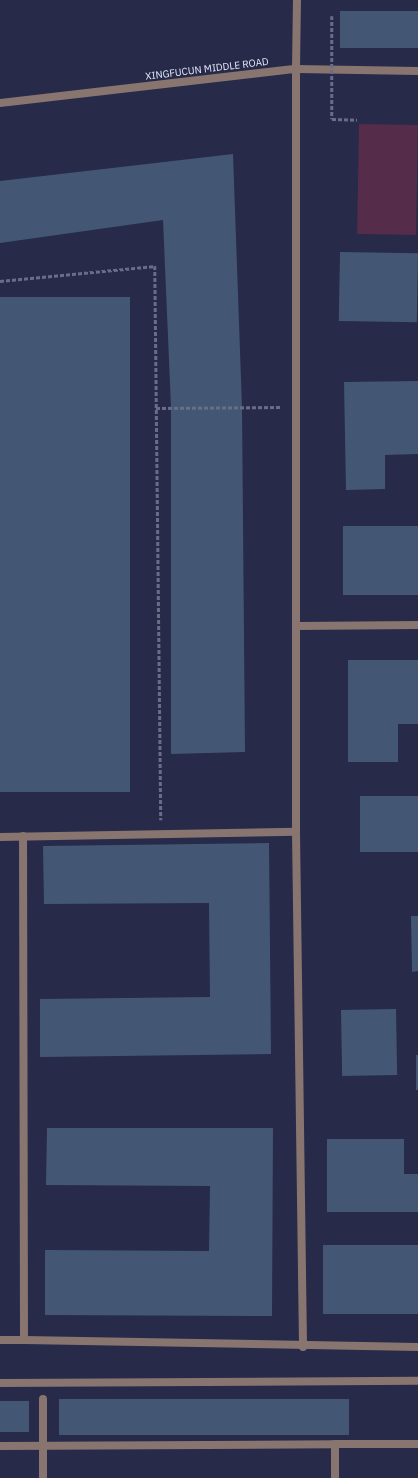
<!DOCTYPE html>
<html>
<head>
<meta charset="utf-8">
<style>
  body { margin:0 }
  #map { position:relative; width:418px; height:1478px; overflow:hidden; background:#272a49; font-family:"IBM Plex Sans",sans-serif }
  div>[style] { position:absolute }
  .green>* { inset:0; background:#552c4a; transform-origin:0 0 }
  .building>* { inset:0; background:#435774; transform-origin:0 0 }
  .path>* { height:2.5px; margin-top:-1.25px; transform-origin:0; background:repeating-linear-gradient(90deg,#6a6d88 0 4px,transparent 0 6px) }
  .lane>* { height:8px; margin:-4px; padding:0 4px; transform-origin:4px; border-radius:4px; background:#88756f }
  .street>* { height:8px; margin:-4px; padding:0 4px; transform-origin:4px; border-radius:4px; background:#88756f }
  .path-bridge>* { height:2.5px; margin-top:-1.25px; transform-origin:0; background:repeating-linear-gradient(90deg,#6a6d88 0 4px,transparent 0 6px) }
  span { translate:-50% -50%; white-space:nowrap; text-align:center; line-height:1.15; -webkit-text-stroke:3.5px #272a49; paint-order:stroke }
  .street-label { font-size:10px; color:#e5e9fd }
</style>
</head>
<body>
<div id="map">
  <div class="green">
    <i style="left:359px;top:124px;width:59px;height:110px;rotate:1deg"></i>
  </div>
  <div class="building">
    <i style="left:418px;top:11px;width:37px;height:78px;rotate:90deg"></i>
    <i style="clip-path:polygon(233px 154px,242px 407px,245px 752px,171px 754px,171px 407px,163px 220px,0 243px,0 181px)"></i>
    <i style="left:340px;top:252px;width:78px;height:69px;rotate:1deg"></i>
    <i style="left:130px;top:297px;width:495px;height:130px;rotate:90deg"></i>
    <i style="clip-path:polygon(418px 381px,418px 454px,385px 455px,385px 489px,346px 490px,344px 382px)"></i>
    <i style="left:418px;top:526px;width:69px;height:75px;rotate:90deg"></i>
    <i style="clip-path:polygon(348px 660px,418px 660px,418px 724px,398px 724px,398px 762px,348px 762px)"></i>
    <i style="left:360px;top:796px;width:58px;height:56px"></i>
    <i style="clip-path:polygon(269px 843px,271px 1054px,40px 1057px,40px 999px,210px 997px,209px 903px,44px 904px,43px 846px)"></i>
    <i style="clip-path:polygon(411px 916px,418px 916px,418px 971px,412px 972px)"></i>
    <i style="left:396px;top:1009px;width:66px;height:55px;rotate:89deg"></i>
    <i style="left:416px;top:1055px;width:2px;height:35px"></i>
    <i style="clip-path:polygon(47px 1128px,273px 1128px,272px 1316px,45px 1315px,45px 1250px,209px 1251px,210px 1186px,46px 1185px)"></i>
    <i style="clip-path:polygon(327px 1139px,404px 1139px,404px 1174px,418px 1174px,418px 1212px,327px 1212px)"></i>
    <i style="left:323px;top:1245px;width:95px;height:69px"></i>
    <i style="left:59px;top:1399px;width:290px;height:36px"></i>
    <i style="left:0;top:1401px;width:29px;height:31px"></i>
  </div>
  <div class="path">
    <i style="left:332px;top:119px;width:25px;rotate:2deg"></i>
    <i style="left:0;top:281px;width:156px;rotate:-5.5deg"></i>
    <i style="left:155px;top:266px;width:554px;rotate:89.38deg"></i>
    <i style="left:156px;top:408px;width:124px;rotate:-0.5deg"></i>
  </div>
  <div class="lane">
    <i style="left:296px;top:626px;width:122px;rotate:-0.5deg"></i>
    <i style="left:296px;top:832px;width:515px;rotate:89.22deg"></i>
    <i style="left:0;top:837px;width:296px;rotate:-1deg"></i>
    <i style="left:296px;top:832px;width:763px;rotate:-90deg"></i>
    <i style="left:0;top:1340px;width:24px"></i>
    <i style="left:24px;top:1340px;width:504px;rotate:-90.11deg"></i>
    <i style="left:24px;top:1340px;width:394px;rotate:1deg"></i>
  </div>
  <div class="street">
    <i style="left:296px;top:69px;width:69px;rotate:-89.2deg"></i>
    <i style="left:0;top:103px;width:298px;rotate:-6.6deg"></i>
    <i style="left:296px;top:69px;width:122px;rotate:0.9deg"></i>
    <i style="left:0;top:1383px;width:418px;rotate:-0.3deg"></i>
    <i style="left:43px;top:1399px;width:79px;rotate:90deg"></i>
    <i style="left:335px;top:1444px;width:83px"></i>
    <i style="left:0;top:1446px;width:335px;rotate:-0.3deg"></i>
    <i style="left:335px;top:1444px;width:34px;rotate:90deg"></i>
  </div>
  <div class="path-bridge">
    <i style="left:332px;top:16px;width:103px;rotate:90deg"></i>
  </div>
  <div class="street-label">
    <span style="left:207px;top:69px;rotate:-7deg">XINGFUCUN MIDDLE ROAD</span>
  </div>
</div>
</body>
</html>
